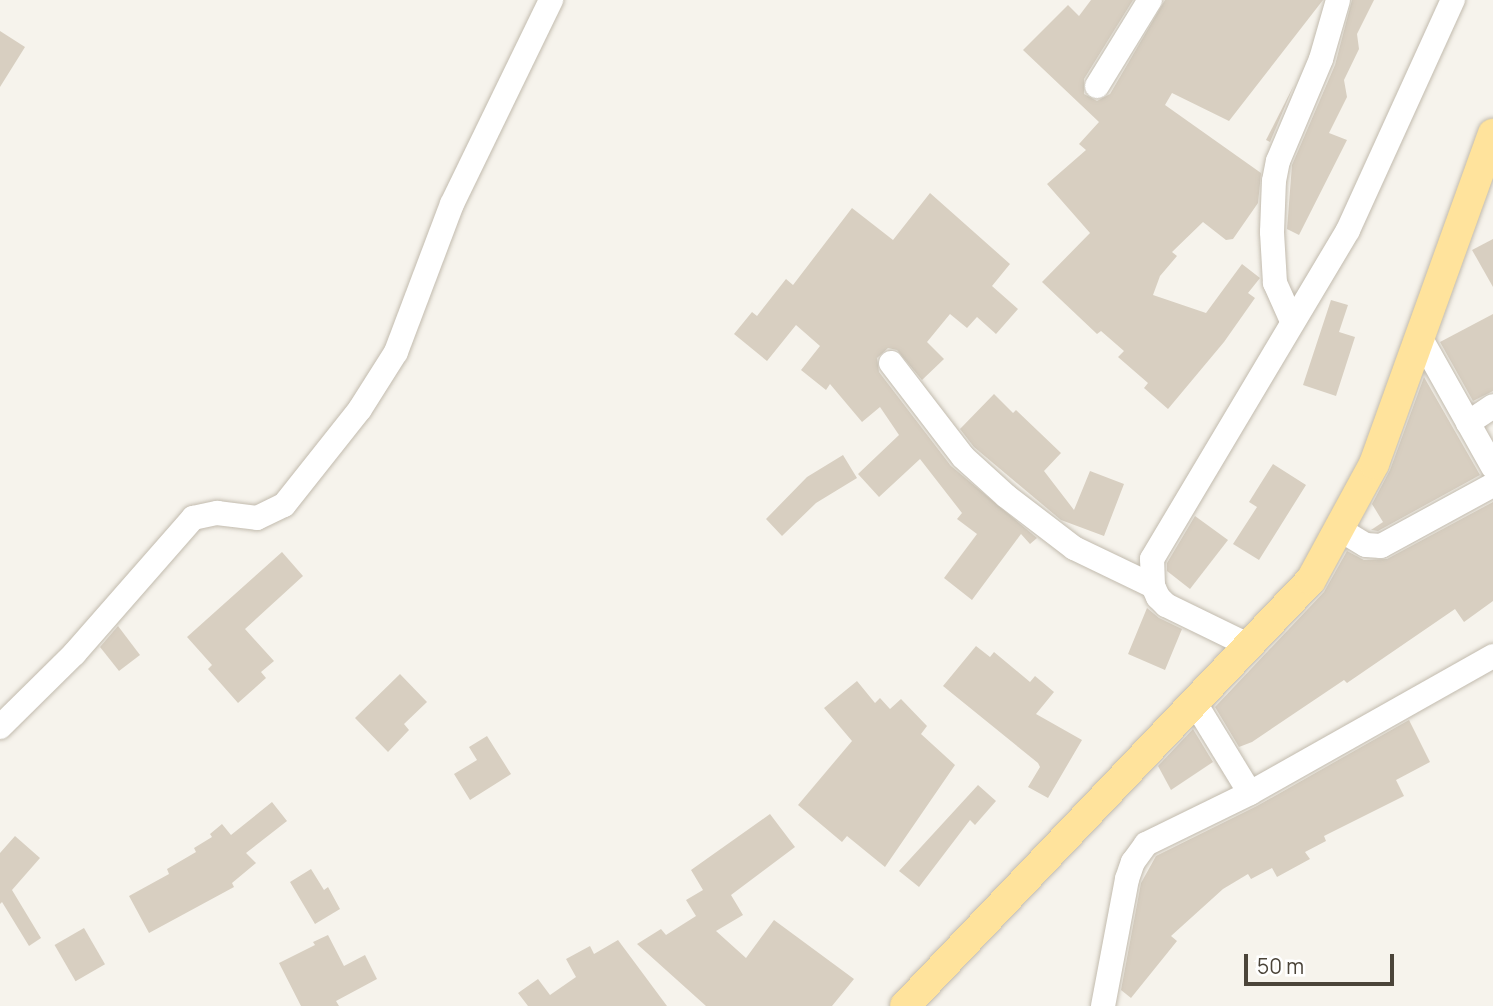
<!DOCTYPE html>
<html>
<head>
<meta charset="utf-8">
<style>
  body { margin:0 }
  #map { position:relative; width:1493px; height:1006px; overflow:hidden; background:#f6f3ec; font-family:Manrope,sans-serif }
  div>[style] { position:absolute }
  .building>* { inset:0; background:#d8cfc1; transform-origin:0 0 }
  .roads { filter:drop-shadow(0 0 2px #c2bbae) drop-shadow(0 0 2px #c2bbae) }
  .minor>* { height:24px; margin:-12px; padding:0 12px; transform-origin:12px; border-radius:12px; background:#fff }
  .major>* { height:30px; margin:-15px; padding:0 15px; transform-origin:15px; border-radius:15px; background:#ffe39c }
  span { translate:-50% -50%; white-space:nowrap; text-align:center; line-height:1.15; -webkit-text-stroke:6px #fff; paint-order:stroke }
  .scale { position:absolute; left:1244px; top:954px; width:150px; height:32px; box-sizing:border-box; border:4px solid #4b4439; border-top:0; padding-left:9px; font-size:21px; line-height:24px; white-space:nowrap; color:#4b4439; -webkit-text-stroke:5px #fff; paint-order:stroke }
</style>
</head>
<body>
<div id="map">
  <div class="building">
    <i style="clip-path:polygon(1091px 0,1133px 0,1084px 79px,1084px 94px,1097px 101px,1110px 94px,1165px 0,1323px 0,1229px 121px,1172px 93px,1165px 105px,1261px 173px,1258px 203px,1233px 239px,1226px 240px,1203px 222px,1172px 252px,1177px 256px,1160px 276px,1153px 295px,1206px 313px,1242px 264px,1260px 278px,1248px 293px,1255px 298px,1224px 342px,1168px 409px,1144px 388px,1148px 383px,1118px 357px,1124px 351px,1101px 331px,1097px 334px,1042px 282px,1090px 233px,1047px 184px,1086px 150px,1079px 144px,1099px 122px,1023px 50px,1068px 5px,1079px 16px)"></i>
    <i style="clip-path:polygon(1352px 0,1374px 0,1357px 34px,1359px 49px,1344px 80px,1347px 97px,1329px 133px,1347px 140px,1299px 235px,1287px 229px,1292px 165px,1335px 65px)"></i>
    <i style="clip-path:polygon(0 31px,25px 47px,0 87px)"></i>
    <i style="clip-path:polygon(1294px 85px,1270px 142px,1266px 140px)"></i>
    <i style="clip-path:polygon(930px 193px,1010px 264px,992px 286px,1018px 309px,996px 334px,977px 317px,967px 328px,950px 314px,927px 342px,944px 359px,922px 380px,897px 350px,888px 348px,877px 358px,879px 372px,951px 466px,1037px 538px,1030px 544px,1021px 534px,972px 600px,944px 578px,977px 534px,957px 519px,962px 513px,920px 459px,879px 497px,858px 474px,899px 435px,880px 407px,862px 422px,830px 384px,826px 390px,801px 370px,820px 346px,796px 325px,767px 361px,734px 334px,752px 312px,757px 316px,786px 279px,793px 285px,852px 208px,893px 240px)"></i>
    <i style="clip-path:polygon(1493px 239px,1493px 287px,1472px 250px)"></i>
    <i style="clip-path:polygon(1331px 300px,1348px 305px,1339px 332px,1355px 337px,1336px 396px,1303px 385px)"></i>
    <i style="clip-path:polygon(1493px 314px,1493px 391px,1473px 401px,1440px 342px)"></i>
    <i style="clip-path:polygon(1424px 377px,1480px 475px,1378px 531px,1371px 530px,1383px 522px,1372px 504px,1390px 470px)"></i>
    <i style="clip-path:polygon(994px 394px,1013px 413px,1016px 410px,1061px 453px,1044px 471px,1074px 510px,1090px 471px,1124px 484px,1104px 536px,1061px 520px,974px 447px,960px 429px)"></i>
    <i style="clip-path:polygon(843px 455px,857px 478px,816px 503px,782px 536px,766px 519px,807px 477px)"></i>
    <i style="clip-path:polygon(1273px 464px,1306px 485px,1259px 560px,1233px 544px,1257px 507px,1249px 502px)"></i>
    <i style="clip-path:polygon(1493px 502px,1493px 601px,1464px 622px,1455px 609px,1347px 683px,1344px 680px,1252px 742px,1239px 747px,1215px 707px,1324px 592px,1347px 551px,1364px 560px,1387px 559px)"></i>
    <i style="clip-path:polygon(1195px 516px,1228px 540px,1190px 589px,1167px 571px,1167px 563px)"></i>
    <i style="clip-path:polygon(282px 552px,303px 576px,245px 629px,274px 661px,261px 672px,266px 678px,238px 703px,208px 669px,212px 665px,187px 637px)"></i>
    <i style="clip-path:polygon(1147px 608px,1159px 618px,1182px 629px,1165px 670px,1128px 654px)"></i>
    <i style="clip-path:polygon(118px 626px,140px 655px,119px 671px,100px 647px)"></i>
    <i style="clip-path:polygon(976px 646px,990px 657px,994px 652px,1030px 682px,1035px 676px,1054px 692px,1036px 714px,1082px 740px,1048px 798px,1028px 787px,1040px 767px,1038px 763px,943px 686px)"></i>
    <i style="clip-path:polygon(400px 674px,427px 702px,404px 724px,409px 730px,388px 752px,355px 718px)"></i>
    <i style="clip-path:polygon(857px 681px,875px 703px,880px 698px,890px 709px,901px 699px,927px 726px,921px 734px,955px 765px,885px 867px,847px 836px,842px 842px,798px 805px,852px 741px,824px 708px)"></i>
    <i style="clip-path:polygon(1409px 720px,1430px 762px,1396px 780px,1404px 796px,1324px 836px,1326px 841px,1305px 852px,1310px 859px,1277px 877px,1272px 868px,1251px 879px,1248px 874px,1223px 889px,1171px 936px,1177px 941px,1131px 998px,1121px 990px,1141px 883px,1156px 856px,1257px 806px)"></i>
    <i style="clip-path:polygon(1193px 729px,1213px 762px,1171px 790px,1158px 766px)"></i>
    <i style="clip-path:polygon(487px 736px,511px 774px,470px 800px,454px 774px,477px 760px,469px 747px)"></i>
    <i style="clip-path:polygon(978px 785px,996px 801px,975px 825px,970px 820px,919px 887px,899px 871px)"></i>
    <i style="clip-path:polygon(272px 802px,287px 821px,246px 853px,256px 863px,232px 883px,234px 887px,149px 933px,129px 896px,169px 874px,167px 869px,196px 852px,194px 848px,212px 837px,210px 834px,222px 824px,231px 835px)"></i>
    <i style="clip-path:polygon(770px 814px,795px 847px,731px 895px,743px 915px,716px 931px,746px 958px,774px 920px,854px 979px,832px 1006px,706px 1006px,637px 944px,661px 929px,666px 935px,696px 916px,686px 900px,703px 890px,691px 870px)"></i>
    <i style="clip-path:polygon(15px 836px,40px 858px,12px 890px,41px 938px,29px 946px,2px 902px,0 904px,0 853px)"></i>
    <i style="clip-path:polygon(311px 869px,324px 890px,328px 887px,340px 909px,315px 924px,290px 882px)"></i>
    <i style="left:84px;top:928px;width:42px;height:34px;rotate:60deg"></i>
    <i style="clip-path:polygon(328px 935px,344px 966px,365px 955px,377px 979px,336px 1001px,339px 1006px,301px 1006px,279px 963px,315px 945px,313px 942px)"></i>
    <i style="clip-path:polygon(618px 940px,667px 1006px,528px 1006px,518px 993px,538px 979px,550px 995px,576px 977px,566px 959px,590px 946px,594px 954px)"></i>
  </div>
  <div class="roads">
    <div class="minor">
      <i style="left:1097px;top:86px;width:101px;rotate:-58.4deg"></i>
      <i style="left:1292px;top:321px;width:42px;rotate:-114.1deg"></i>
      <i style="left:1275px;top:283px;width:51px;rotate:-93.4deg"></i>
      <i style="left:1272px;top:232px;width:51px;rotate:-87.8deg"></i>
      <i style="left:1274px;top:181px;width:20px;rotate:-79deg"></i>
      <i style="left:1278px;top:161px;width:111px;rotate:-67.1deg"></i>
      <i style="left:1321px;top:59px;width:61px;rotate:-73.9deg"></i>
      <i style="left:1420px;top:337px;width:149px;rotate:60.7deg"></i>
      <i style="left:891px;top:363px;width:118px;rotate:52.5deg"></i>
      <i style="left:963px;top:457px;width:58px;rotate:42.2deg"></i>
      <i style="left:1006px;top:496px;width:86px;rotate:37.4deg"></i>
      <i style="left:1074px;top:548px;width:88px;rotate:25.7deg"></i>
      <i style="left:1468px;top:423px;width:30px;rotate:-34deg"></i>
      <i style="left:1339px;top:529px;width:31px;rotate:31deg"></i>
      <i style="left:1366px;top:545px;width:15px;rotate:4deg"></i>
      <i style="left:1381px;top:546px;width:128px;rotate:-28.6deg"></i>
      <i style="left:1250px;top:646px;width:93px;rotate:-154deg"></i>
      <i style="left:1166px;top:605px;width:11px;rotate:-135deg"></i>
      <i style="left:1158px;top:597px;width:12px;rotate:-114deg"></i>
      <i style="left:1153px;top:586px;width:27px;rotate:-92deg"></i>
      <i style="left:1152px;top:559px;width:383px;rotate:-59.2deg"></i>
      <i style="left:1348px;top:230px;width:253px;rotate:-65.5deg"></i>
      <i style="left:1195px;top:703px;width:105px;rotate:58.6deg"></i>
      <i style="left:0;top:727px;width:104px;rotate:-44.6deg"></i>
      <i style="left:74px;top:654px;width:181px;rotate:-48.8deg"></i>
      <i style="left:193px;top:518px;width:25px;rotate:-12deg"></i>
      <i style="left:217px;top:513px;width:40px;rotate:7.1deg"></i>
      <i style="left:257px;top:518px;width:30px;rotate:-26deg"></i>
      <i style="left:284px;top:505px;width:122px;rotate:-51.6deg"></i>
      <i style="left:360px;top:409px;width:67px;rotate:-57.7deg"></i>
      <i style="left:396px;top:352px;width:158px;rotate:-69.3deg"></i>
      <i style="left:452px;top:204px;width:227px;rotate:-64.1deg"></i>
      <i style="left:1103px;top:1006px;width:129px;rotate:-79.3deg"></i>
      <i style="left:1127px;top:879px;width:18px;rotate:-71deg"></i>
      <i style="left:1133px;top:862px;width:22px;rotate:-54deg"></i>
      <i style="left:1146px;top:844px;width:116px;rotate:-26.1deg"></i>
      <i style="left:1250px;top:793px;width:279px;rotate:-29.4deg"></i>
    </div>
    <div class="major">
      <i style="left:905px;top:1006px;width:588px;rotate:-46.38deg"></i>
      <i style="left:1311px;top:580px;width:132px;rotate:-61.5deg"></i>
      <i style="left:1374px;top:464px;width:351px;rotate:-70.2deg"></i>
    </div>
  </div>
  <div class="scale">50 m</div>
</div>
</body>
</html>
